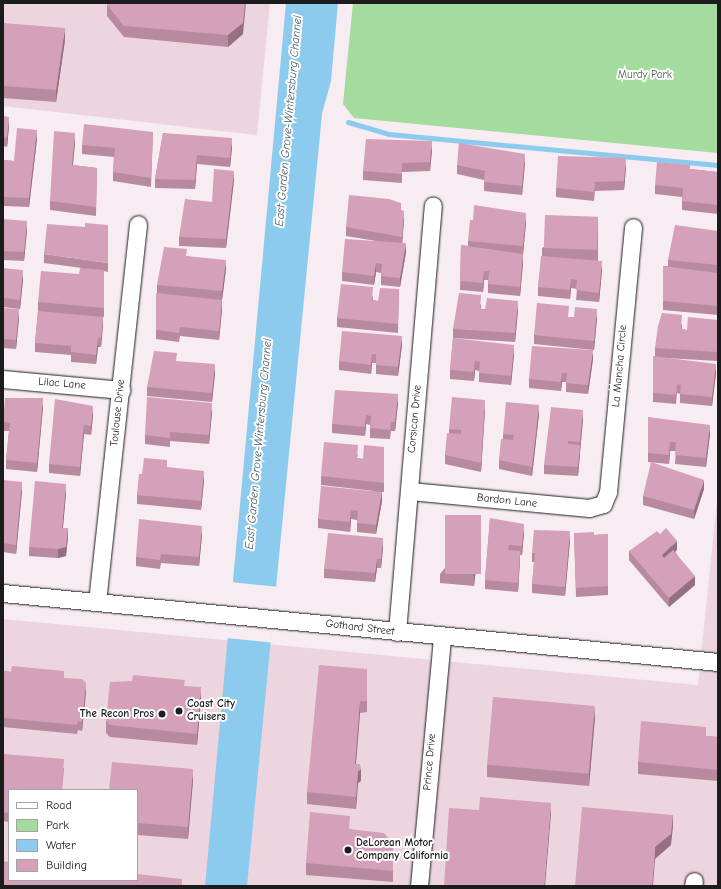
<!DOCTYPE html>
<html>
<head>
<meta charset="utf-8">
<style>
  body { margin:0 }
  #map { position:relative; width:721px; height:889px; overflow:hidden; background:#f7ecf1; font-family:"Comic Neue",sans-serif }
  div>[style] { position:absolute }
  .built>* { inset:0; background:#edd5e0 }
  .green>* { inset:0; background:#a4db9f }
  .water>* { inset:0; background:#8dcbee }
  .pier>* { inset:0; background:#f7ecf1; transform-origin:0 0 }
  .stream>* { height:5px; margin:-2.5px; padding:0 2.5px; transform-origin:2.5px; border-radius:2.5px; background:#8dcbee }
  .roads { filter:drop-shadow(0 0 1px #1c1c1c) drop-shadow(0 0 1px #1c1c1c) }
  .minor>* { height:17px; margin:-8.5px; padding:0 8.5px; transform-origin:8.5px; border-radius:8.5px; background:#fff }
  .wall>* { inset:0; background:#b78a9f }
  .shaded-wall>* { inset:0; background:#957082 }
  .building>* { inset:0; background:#d5a0b9; transform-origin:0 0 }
  .dots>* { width:11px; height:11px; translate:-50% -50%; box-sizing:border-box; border:2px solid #fff; border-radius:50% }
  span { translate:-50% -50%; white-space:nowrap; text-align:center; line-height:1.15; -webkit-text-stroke:4px #fff; paint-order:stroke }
  .park-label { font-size:11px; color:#4c5f4a }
  .street-label { font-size:11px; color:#1c1c1c }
  .poi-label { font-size:11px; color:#1c1c1c; font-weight:700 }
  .left { translate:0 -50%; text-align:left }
  .right { translate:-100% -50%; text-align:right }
  .water-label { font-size:12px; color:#445966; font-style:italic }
  .frame { position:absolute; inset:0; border:4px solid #1c1c1c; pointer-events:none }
  .legend { position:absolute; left:8px; top:789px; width:130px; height:92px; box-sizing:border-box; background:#fff; border:1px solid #a4a4a4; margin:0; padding:5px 7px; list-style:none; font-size:12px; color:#1c1c1c }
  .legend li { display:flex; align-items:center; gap:8px; height:20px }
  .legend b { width:20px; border:1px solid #a4a4a4 }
</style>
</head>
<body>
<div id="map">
  <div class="built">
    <i style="clip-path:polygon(3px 3px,270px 3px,257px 135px,3px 106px)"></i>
    <i style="clip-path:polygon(evenodd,718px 491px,718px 886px,3px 886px,3px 619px,698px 685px,718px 491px,9px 790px,137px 790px,137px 880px,9px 880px,9px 790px)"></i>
  </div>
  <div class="green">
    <i style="clip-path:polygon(353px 3px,718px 3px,718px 153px,354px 118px,343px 104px)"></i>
  </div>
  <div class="water">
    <i style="clip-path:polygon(286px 3px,338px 3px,331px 81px,322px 114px,247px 886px,205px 886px)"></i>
  </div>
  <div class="pier">
    <i style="left:231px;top:582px;width:46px;height:56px;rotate:6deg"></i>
  </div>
  <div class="stream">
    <i style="left:348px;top:122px;width:43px;rotate:16.3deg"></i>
    <i style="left:389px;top:134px;width:330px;rotate:5.4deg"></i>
  </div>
  <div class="roads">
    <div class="minor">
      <i style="left:3px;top:379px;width:119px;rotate:5.3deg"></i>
      <i style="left:410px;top:491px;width:180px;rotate:5.4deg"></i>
      <i style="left:589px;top:508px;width:15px;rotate:-16deg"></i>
      <i style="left:603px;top:504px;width:13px;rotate:-67deg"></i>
      <i style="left:608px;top:492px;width:266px;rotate:-84.6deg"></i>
      <i style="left:3px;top:593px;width:718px;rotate:5.51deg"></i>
      <i style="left:97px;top:602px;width:380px;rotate:-83.8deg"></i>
      <i style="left:397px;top:632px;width:428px;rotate:-85.2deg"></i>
      <i style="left:419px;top:886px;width:250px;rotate:-84.7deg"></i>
      <i style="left:693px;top:886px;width:5px;rotate:-79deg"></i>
    </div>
  </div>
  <div class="wall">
    <i style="clip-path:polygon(107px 3px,243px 34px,228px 47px,124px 37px,107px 16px)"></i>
    <i style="clip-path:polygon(3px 23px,65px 40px,56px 102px,3px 98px)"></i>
    <i style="clip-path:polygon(3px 116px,9px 126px,7px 147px,3px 146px)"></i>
    <i style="clip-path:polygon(153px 132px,151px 187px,113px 181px,113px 172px,114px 157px,82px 154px,82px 145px)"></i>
    <i style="clip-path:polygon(163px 133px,232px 147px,230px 167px,197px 164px,195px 189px,155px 188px,155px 179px)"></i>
    <i style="clip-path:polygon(37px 139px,29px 207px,3px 206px,3px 160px,14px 161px)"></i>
    <i style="clip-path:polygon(75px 142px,73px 165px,97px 168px,96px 216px,50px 210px,50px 201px)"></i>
    <i style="clip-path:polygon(432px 150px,430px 171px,402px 172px,402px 183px,363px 180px,363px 171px)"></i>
    <i style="clip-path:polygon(525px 163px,522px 195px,484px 191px,484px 180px,457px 174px,457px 165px)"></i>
    <i style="clip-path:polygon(626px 167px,624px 190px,595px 191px,594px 201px,556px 197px,556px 188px)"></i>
    <i style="clip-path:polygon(690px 169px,718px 172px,718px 214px,682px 210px,682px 197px,655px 194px,655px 185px)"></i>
    <i style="clip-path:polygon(234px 180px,226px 248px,179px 246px,179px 237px,212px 202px)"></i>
    <i style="clip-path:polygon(401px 210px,404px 220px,402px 243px,406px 252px,400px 287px,381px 285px,381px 273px,376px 272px,374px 285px,342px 281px,342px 272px,376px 241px,346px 236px,346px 227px)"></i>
    <i style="clip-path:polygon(598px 217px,598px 261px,602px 270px,599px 302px,576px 300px,577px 289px,571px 288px,570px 299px,538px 296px,538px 287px,542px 257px,542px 248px)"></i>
    <i style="clip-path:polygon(3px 219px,27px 230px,24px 261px,3px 260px)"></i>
    <i style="clip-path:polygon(526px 222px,523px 254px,523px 263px,520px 296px,488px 293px,488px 280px,484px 280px,483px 292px,460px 290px,461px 245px,468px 246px,468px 241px)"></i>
    <i style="clip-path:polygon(718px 231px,718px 315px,663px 310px,663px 266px,668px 266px,668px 260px)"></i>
    <i style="clip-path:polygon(44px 254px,108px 263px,108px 272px,104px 271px,104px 317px,103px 317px,101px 347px,98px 347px,96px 364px,71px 362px,71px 355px,35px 352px,35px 343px,38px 311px,38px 302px,79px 274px,82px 268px,44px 263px)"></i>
    <i style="clip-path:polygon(187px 256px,226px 269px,222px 300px,222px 309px,219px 340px,180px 336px,179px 342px,156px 339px,156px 293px,157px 293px,157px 285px)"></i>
    <i style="clip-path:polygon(3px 268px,23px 279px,20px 309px,3px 307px)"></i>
    <i style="clip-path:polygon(399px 289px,398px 333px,337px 327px,337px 318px,373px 296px,373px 300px,378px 301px)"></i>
    <i style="clip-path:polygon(481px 304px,481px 309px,518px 310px,515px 342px,453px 338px,453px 329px)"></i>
    <i style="clip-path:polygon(3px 308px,19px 318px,16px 349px,3px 348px)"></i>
    <i style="clip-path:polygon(569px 317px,597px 318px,594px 350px,534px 344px,534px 335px)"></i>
    <i style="clip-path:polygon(718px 320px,718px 349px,717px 361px,666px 358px,716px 373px,712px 406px,680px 403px,680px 394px,677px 393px,676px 404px,653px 402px,653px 356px,655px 356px,655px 348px,682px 324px,682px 329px,687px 330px)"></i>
    <i style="clip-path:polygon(453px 338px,514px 354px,511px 385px,479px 382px,479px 371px,475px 370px,474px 381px,450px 379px,450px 370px)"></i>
    <i style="clip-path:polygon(402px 345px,398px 376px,376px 374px,376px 363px,372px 363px,371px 374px,339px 370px,339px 361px)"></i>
    <i style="clip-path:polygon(593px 359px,588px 394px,566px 392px,566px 382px,562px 382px,561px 391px,529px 388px,529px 379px)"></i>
    <i style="clip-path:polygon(215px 373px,212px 402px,147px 396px,147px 387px)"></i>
    <i style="clip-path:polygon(398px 403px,395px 431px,391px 431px,390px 439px,370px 438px,370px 425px,366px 424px,365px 436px,332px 433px,332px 424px)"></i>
    <i style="clip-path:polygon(43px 407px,37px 472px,6px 469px,6px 460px,9px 431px,3px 431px,3px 417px)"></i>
    <i style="clip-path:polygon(485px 409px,481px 472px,445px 464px,445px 455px,449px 433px,449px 429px)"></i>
    <i style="clip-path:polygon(212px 412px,209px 444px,170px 441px,170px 447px,145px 444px,145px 435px)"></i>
    <i style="clip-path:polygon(539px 414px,532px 476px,499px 469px,499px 460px,503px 439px,503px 434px)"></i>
    <i style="clip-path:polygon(93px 415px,91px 435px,84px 434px,80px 476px,49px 473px,49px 464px)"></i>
    <i style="clip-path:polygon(648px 417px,710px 434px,706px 467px,675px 464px,676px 451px,670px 451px,669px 464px,648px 462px)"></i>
    <i style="clip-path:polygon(583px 419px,578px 476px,544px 474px,544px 465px)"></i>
    <i style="clip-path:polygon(384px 447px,384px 492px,382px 492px,382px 501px,376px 534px,357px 532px,357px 520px,351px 519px,350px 532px,318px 528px,318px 519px,374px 491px,321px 485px,321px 476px,358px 454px,357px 458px,363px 459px)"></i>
    <i style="clip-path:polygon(167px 467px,204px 480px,201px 510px,137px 504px,137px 495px,142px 474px)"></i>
    <i style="clip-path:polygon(3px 480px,22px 491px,16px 554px,3px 552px)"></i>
    <i style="clip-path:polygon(704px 489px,694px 519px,643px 505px,643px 496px)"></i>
    <i style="clip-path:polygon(66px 493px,63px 528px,68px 537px,66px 556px,58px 558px,29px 556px,29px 547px)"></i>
    <i style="clip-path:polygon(490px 518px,524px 533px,522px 555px,520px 555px,518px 592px,485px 589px,485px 580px)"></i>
    <i style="clip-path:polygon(481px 524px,474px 586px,440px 583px,440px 574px)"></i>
    <i style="clip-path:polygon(574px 533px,594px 535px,608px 534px,608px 595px,576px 597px)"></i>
    <i style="clip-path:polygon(660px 534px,677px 550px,675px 551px,695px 585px,669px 607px,629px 560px,629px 551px)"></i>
    <i style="clip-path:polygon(202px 535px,199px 566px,161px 563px,160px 569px,136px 566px,136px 557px)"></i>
    <i style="clip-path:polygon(570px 540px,565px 596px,532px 593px,532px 584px,534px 562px,532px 562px,532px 553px)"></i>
    <i style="clip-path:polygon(383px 547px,381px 568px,377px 568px,375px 582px,324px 578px,324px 569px)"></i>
    <i style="clip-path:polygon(367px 669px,367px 712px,360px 713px,356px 764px,361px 781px,358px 783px,356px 809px,307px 804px,307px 792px)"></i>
    <i style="clip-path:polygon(3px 671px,64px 678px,86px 692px,82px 731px,78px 730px,77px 734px,3px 727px)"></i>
    <i style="clip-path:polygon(185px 686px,201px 699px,197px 745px,110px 737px,106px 733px,106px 721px)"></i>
    <i style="clip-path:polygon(595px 717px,589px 786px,487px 777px,487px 765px)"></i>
    <i style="clip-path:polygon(706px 736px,718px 737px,718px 781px,638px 774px,638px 762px)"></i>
    <i style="clip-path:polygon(3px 754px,64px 768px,62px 790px,9px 790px,9px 822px,3px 821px)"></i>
    <i style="clip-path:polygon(193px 780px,188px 839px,137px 835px,137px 790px)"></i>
    <i style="clip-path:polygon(350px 829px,393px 844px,393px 882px,306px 875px,306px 863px)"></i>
  </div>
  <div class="shaded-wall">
    <i style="clip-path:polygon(245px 3px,246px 3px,243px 34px,228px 47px,228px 35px)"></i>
    <i style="clip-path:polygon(65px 28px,65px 40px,56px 102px,56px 90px)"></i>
    <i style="clip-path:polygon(9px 117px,9px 126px,7px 147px,7px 138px)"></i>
    <i style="clip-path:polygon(37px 130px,37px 139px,29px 207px,29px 198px)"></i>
    <i style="clip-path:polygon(75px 133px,75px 142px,72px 174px,72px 165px)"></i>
    <i style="clip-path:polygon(232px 138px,232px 147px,230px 167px,230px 158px)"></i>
    <i style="clip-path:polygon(432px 141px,432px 150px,430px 171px,430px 162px)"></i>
    <i style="clip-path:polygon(525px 154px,525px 163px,522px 195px,522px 186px)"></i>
    <i style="clip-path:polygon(197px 155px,197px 164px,195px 189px,195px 180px)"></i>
    <i style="clip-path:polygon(626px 158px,626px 167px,624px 190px,624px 181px)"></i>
    <i style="clip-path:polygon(234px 171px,234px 180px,226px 248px,226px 239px)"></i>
    <i style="clip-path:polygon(404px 211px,404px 220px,402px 246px,402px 237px)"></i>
    <i style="clip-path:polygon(526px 213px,526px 222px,523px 255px,523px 246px)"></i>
    <i style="clip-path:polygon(27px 221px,27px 230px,24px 261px,24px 252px)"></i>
    <i style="clip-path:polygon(406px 243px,406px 252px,400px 287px,400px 278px)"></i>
    <i style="clip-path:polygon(523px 254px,523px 263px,520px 296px,520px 287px)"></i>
    <i style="clip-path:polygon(226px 260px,226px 269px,222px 300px,222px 291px)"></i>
    <i style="clip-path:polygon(602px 261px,602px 270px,599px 302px,599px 293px)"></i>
    <i style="clip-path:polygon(376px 263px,376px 272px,374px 285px,374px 276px)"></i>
    <i style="clip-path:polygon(23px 270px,23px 279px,20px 309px,20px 300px)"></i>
    <i style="clip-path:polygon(484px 271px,484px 280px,483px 292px,483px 283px)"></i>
    <i style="clip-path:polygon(571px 279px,571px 288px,570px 299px,570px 290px)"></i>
    <i style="clip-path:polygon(222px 300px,222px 309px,219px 340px,219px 331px)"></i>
    <i style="clip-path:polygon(518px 301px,518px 310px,515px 342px,515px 333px)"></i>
    <i style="clip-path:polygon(19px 309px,19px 318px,16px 349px,16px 340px)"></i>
    <i style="clip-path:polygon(597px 309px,597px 318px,594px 350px,594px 341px)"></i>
    <i style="clip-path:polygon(103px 317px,103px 326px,101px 347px,101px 338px)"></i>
    <i style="clip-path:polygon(402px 336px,402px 345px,398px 376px,398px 367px)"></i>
    <i style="clip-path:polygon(98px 338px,98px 347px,96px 364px,96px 355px)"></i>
    <i style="clip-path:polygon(718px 340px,718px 349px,717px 361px,717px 352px)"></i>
    <i style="clip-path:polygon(514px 345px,514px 354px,511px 385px,511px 376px)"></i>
    <i style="clip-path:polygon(593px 350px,593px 359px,588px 394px,588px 385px)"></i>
    <i style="clip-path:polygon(372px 354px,372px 363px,371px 374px,371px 365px)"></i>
    <i style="clip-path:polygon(475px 361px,475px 370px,474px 381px,474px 372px)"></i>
    <i style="clip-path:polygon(215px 364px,215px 373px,212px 402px,212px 393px)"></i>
    <i style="clip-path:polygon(716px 364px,716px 373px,712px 406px,712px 397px)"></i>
    <i style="clip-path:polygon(562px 373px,562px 382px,561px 391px,561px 382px)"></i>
    <i style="clip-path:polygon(398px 394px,398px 403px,395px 431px,395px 422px)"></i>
    <i style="clip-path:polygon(43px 398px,43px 407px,37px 472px,37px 463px)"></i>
    <i style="clip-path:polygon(485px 400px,485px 409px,481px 472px,481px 463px)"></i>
    <i style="clip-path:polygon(212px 403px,212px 412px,209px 444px,209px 435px)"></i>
    <i style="clip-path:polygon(539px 405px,539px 414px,532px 476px,532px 467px)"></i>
    <i style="clip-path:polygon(93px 406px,93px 415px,91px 435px,91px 426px)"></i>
    <i style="clip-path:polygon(583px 410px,583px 419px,580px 451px,580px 442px)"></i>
    <i style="clip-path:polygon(366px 415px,366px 424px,365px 436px,365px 427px)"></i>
    <i style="clip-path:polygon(84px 425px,84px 434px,80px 476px,80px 467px)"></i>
    <i style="clip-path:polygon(710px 425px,710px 434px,706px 467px,706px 458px)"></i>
    <i style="clip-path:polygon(670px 442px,670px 451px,669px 464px,669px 455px)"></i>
    <i style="clip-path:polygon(580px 445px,580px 454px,578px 476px,578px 467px)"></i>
    <i style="clip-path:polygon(204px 471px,204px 480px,201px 510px,201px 501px)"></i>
    <i style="clip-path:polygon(704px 480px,704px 489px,694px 519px,694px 510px)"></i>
    <i style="clip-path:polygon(22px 482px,22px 491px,16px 554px,16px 545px)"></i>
    <i style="clip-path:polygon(66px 484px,66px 493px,62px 537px,62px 528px)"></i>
    <i style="clip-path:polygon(382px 492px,382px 501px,376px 534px,376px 525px)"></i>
    <i style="clip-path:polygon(351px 510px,351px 519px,350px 532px,350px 522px)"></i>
    <i style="clip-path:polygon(481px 515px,481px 524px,474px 586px,474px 577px)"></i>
    <i style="clip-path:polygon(524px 524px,524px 533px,522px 555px,522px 546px)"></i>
    <i style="clip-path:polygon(202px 526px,202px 535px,199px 566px,199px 557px)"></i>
    <i style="clip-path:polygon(68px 528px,68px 537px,66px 556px,58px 558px,58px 549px)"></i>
    <i style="clip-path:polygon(570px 531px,570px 540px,565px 596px,565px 587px)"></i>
    <i style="clip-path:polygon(383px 538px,383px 547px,381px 568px,381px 559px)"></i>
    <i style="clip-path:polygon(677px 541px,677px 550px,662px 564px,662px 555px)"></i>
    <i style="clip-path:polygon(520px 551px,520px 560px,518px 592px,518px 583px)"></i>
    <i style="clip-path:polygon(377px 559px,377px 568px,375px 582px,375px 573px)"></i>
    <i style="clip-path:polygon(695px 576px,695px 585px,669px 607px,669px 598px)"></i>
    <i style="clip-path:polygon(86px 683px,86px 692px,82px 731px,82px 722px)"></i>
    <i style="clip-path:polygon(201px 687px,201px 699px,197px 745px,197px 734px)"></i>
    <i style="clip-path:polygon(360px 701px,360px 713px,355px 775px,355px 764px)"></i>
    <i style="clip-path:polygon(595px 706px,595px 717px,589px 786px,589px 774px)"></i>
    <i style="clip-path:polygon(193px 769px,193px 780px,188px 839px,188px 827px)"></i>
    <i style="clip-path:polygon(361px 769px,361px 781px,358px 783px,356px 809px,356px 797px,358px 771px)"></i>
    <i style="clip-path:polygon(551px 803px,551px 814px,545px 886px,544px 886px)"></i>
    <i style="clip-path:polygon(673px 815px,673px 827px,671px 845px,655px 859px,653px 886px,652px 886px,655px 847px)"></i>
  </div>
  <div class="building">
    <i style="clip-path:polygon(107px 3px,245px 3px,243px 23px,228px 35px,124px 26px,107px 5px)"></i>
    <i style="clip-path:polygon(3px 23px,65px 28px,56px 90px,3px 86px)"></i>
    <i style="clip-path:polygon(3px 116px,9px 117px,7px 138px,3px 137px)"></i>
    <i style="clip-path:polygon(84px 124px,153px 132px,151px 178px,113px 172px,115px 148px,82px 145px)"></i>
    <i style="clip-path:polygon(17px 128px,37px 130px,29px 198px,3px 197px,3px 160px,14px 161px)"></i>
    <i style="clip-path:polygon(54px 131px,75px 133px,72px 165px,97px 168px,96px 207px,50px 201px)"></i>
    <i style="clip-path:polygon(163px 133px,232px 138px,230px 158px,197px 155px,195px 180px,155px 179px)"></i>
    <i style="clip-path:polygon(366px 139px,432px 141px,430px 162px,402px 163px,402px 174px,363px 171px)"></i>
    <i style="clip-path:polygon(459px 143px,525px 154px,522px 186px,484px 182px,485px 171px,457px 165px)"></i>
    <i style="clip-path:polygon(558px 156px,626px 158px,624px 181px,595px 182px,594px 192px,556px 188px)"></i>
    <i style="clip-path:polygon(657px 162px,690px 165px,690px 169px,718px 172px,718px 205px,682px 201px,683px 188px,655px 185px)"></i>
    <i style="clip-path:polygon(214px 169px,234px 171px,226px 239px,179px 237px,185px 199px,212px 202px)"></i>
    <i style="clip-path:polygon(349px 195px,389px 199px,401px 203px,401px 210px,404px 211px,402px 237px,346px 227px)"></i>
    <i style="clip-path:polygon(474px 205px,526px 213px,523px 246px,468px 241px,470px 220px,473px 220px)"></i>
    <i style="left:545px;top:215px;width:53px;height:33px;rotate:2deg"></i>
    <i style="clip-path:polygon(3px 219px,27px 221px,24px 252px,3px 251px)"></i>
    <i style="clip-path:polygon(85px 223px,108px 225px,108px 263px,44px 254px,47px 224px,85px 227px)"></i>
    <i style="clip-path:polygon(675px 225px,718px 231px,718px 265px,668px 260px)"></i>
    <i style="clip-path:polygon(345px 239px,406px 243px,400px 278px,381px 276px,382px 264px,376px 263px,374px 276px,342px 272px)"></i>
    <i style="clip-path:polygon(461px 245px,523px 254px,520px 287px,488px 284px,489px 271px,484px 271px,483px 283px,460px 281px)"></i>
    <i style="clip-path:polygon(164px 247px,187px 249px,186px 256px,226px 260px,222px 291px,157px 285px)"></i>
    <i style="clip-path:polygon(541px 256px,602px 261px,599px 293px,576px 290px,577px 280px,571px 279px,570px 290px,538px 287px)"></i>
    <i style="clip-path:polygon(663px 266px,718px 273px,718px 306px,663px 301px)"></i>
    <i style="clip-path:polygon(3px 268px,23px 270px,20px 300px,3px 298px)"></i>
    <i style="clip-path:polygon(80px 268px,104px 270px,104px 308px,38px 302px,41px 271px,79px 274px)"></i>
    <i style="clip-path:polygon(341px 284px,373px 287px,372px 300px,378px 301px,380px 288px,399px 289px,398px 324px,337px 318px)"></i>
    <i style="clip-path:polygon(156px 293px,222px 300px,219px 331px,180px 327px,179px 333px,156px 330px)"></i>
    <i style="clip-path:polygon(459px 293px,481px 295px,480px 309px,485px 310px,487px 298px,518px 301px,515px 333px,453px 329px)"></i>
    <i style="clip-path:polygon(537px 303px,569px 306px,568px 317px,574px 317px,575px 307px,597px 309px,594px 341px,534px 335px)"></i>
    <i style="clip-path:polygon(3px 308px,19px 309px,16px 340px,3px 339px)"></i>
    <i style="clip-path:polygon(38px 311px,103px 317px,101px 338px,98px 338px,96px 355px,71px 352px,71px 346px,35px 343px)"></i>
    <i style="clip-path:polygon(662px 313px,682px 315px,681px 329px,687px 330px,688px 317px,718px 320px,718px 340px,717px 352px,655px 348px,658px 326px)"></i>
    <i style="clip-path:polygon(342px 331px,402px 336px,398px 367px,376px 365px,376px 354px,372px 354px,371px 365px,339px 361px)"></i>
    <i style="clip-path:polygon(453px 338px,514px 345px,511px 376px,479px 373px,480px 362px,475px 361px,474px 372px,450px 370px)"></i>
    <i style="clip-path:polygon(532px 346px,593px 350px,588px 385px,566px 383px,567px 373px,562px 373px,561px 382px,529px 379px)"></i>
    <i style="clip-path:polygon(154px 351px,177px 353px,176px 361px,215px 364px,212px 393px,147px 387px)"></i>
    <i style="clip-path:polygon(653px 356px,716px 364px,712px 397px,680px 394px,681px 385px,677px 384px,676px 395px,653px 393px)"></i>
    <i style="clip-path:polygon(335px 390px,398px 394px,395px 422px,391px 422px,390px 430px,370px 428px,371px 416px,366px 415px,365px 427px,332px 424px)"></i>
    <i style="clip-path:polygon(147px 397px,212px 403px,209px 435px,170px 432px,170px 438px,145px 435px)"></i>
    <i style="clip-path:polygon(452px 397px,485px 400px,481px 463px,445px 455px,447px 433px,461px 434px,461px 430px,449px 429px)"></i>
    <i style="clip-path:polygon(5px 398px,43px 398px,37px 463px,6px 460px,10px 423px,3px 422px)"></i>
    <i style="clip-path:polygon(55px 399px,93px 406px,91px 426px,84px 425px,80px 467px,49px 464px)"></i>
    <i style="clip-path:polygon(506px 402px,539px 405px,532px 467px,499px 460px,501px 439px,513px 440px,514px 435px,503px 434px)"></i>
    <i style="clip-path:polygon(551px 407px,583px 410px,580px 442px,568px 441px,568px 444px,580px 445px,578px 467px,544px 465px)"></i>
    <i style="clip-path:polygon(648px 417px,710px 425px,706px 458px,675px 455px,676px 442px,670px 442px,669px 455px,648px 453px)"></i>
    <i style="clip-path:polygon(324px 442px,358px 445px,357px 458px,363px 459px,364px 445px,384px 447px,384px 483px,321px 476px)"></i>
    <i style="clip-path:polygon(144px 458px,167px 460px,167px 467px,204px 471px,201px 501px,137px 495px,139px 474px,142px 474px)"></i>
    <i style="clip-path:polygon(651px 462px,704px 480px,694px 510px,643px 496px)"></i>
    <i style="clip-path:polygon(3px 480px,22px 482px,16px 545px,3px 543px)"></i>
    <i style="clip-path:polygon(35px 481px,66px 484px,62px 528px,68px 528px,66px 547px,58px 549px,29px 547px)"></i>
    <i style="clip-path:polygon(321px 486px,382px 492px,376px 525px,357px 523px,358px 511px,351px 510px,350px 522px,318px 519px)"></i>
    <i style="left:445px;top:515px;width:36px;height:59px"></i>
    <i style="clip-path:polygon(490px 518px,524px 524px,522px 546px,509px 545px,508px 550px,520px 551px,518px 583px,485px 580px)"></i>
    <i style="clip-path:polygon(139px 519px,202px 526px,199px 557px,161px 554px,160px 560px,136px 557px)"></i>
    <i style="clip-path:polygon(666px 528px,677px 541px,662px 555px,664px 558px,673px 550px,695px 576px,669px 598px,629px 551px,657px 531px,660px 534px)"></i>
    <i style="clip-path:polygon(534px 530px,570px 531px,565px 587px,532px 584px,535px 553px,532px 553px)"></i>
    <i style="clip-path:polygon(594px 532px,594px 535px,608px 534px,608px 586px,576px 588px,574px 533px)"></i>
    <i style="clip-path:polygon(328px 533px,383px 538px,381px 559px,377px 559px,375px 573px,324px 569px)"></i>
    <i style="clip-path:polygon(319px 665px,367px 669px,367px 701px,360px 701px,355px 764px,360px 764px,361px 769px,358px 771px,356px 797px,307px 792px)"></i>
    <i style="clip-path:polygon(12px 666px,64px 671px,64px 678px,82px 679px,86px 683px,82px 722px,78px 721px,77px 725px,3px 718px,3px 671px,11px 672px)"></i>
    <i style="clip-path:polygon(133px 675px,185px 680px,184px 686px,201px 687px,197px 734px,110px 725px,106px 721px,110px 682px,132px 681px)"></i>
    <i style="left:493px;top:697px;width:102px;height:68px;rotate:5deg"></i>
    <i style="clip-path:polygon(641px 721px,706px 727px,706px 736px,718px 737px,718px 770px,638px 762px)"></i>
    <i style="clip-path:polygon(3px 754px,64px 759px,62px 790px,9px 790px,9px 813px,3px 812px)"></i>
    <i style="clip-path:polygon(112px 762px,193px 769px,188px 827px,137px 823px,137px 790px,109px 790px)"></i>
    <i style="clip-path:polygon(480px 797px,551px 803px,544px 886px,529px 886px,516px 885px,516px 886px,444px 886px,449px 808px,479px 810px)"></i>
    <i style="clip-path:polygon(582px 807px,673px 815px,671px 834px,655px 847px,652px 886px,575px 886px)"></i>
    <i style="clip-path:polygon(310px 812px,350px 816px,349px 829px,384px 833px,393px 844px,393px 871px,306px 863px)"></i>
    <i style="clip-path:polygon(3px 861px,9px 862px,9px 880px,137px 880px,137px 874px,182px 879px,182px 886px,3px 886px)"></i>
  </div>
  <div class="dots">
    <i style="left:179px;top:711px;background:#1c1c1c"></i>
    <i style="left:162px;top:714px;background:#1c1c1c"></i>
    <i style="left:348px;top:850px;background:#1c1c1c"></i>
  </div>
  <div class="park-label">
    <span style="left:645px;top:75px">Murdy Park</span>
  </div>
  <div class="street-label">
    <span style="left:620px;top:366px;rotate:-85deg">La Mancha Circle</span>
    <span style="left:62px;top:384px;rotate:5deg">Lilac Lane</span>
    <span style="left:118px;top:413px;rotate:-84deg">Toulouse Drive</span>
    <span style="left:415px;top:419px;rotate:-85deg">Corsican Drive</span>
    <span style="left:507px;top:501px;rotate:6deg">Bardon Lane</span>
    <span style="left:360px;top:628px;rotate:7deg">Gothard Street</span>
    <span style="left:430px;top:762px;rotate:-85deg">Prince Drive</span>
  </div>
  <div class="poi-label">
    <span class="left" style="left:187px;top:711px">Coast City<br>Cruisers</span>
    <span class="right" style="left:154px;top:714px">The Recon Pros</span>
    <span class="left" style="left:356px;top:850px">DeLorean Motor<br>Company California</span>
  </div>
  <div class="water-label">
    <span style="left:289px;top:121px;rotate:-85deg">East Garden Grove-Wintersburg Channel</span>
    <span style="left:259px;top:444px;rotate:-85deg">East Garden Grove-Wintersburg Channel</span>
  </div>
  <div class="frame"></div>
  <ul class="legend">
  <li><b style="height:5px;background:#fff"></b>Road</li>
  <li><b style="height:11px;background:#a4db9f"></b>Park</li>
  <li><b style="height:11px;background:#8dcbee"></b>Water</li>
  <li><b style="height:11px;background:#d5a0b9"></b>Building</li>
  </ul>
</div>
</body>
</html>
